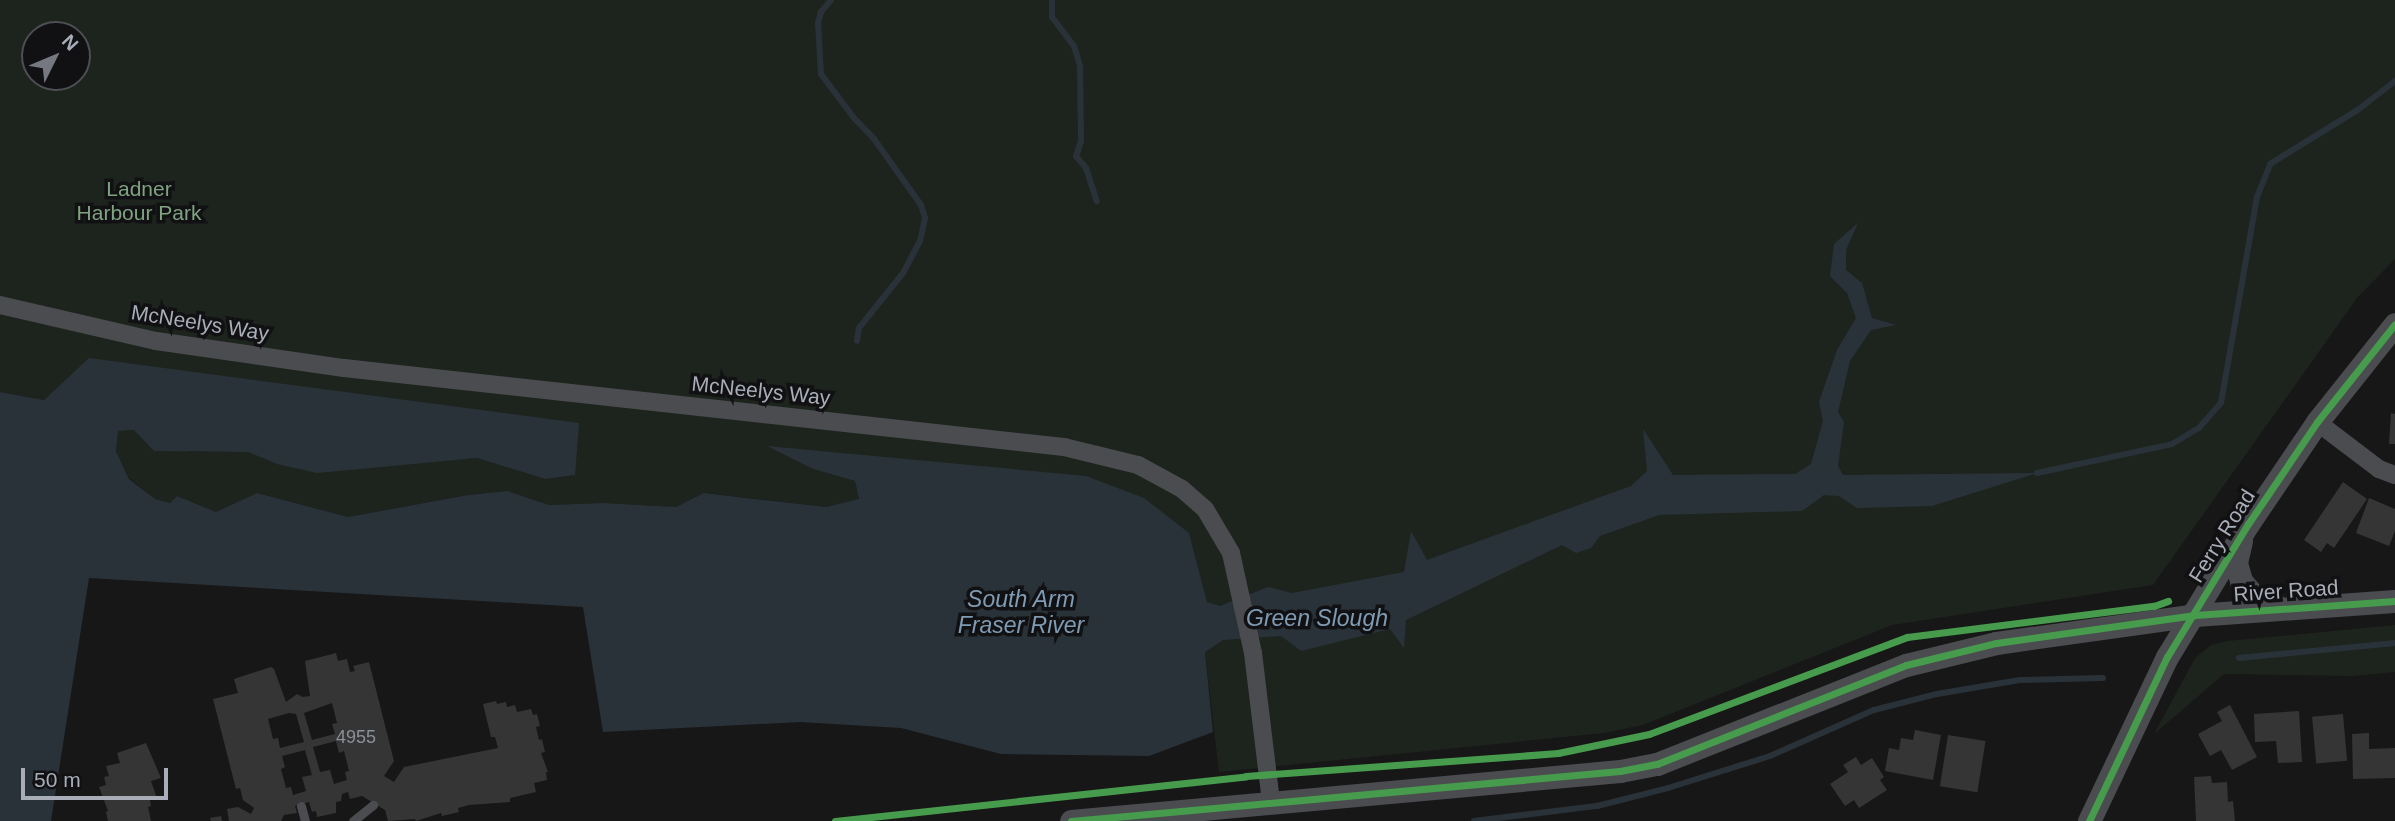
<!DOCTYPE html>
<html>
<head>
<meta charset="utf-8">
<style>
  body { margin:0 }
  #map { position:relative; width:2395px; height:821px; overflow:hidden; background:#171717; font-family:Helvetica,sans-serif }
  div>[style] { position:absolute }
  .green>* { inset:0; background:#1d241e }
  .water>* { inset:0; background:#2a3239 }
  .stream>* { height:6px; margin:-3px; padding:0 3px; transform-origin:3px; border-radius:3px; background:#2a3239 }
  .building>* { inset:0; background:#353536; transform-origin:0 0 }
  .service>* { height:9px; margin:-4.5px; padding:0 4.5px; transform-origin:4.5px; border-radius:4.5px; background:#4b4c50 }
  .minor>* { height:18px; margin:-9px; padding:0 9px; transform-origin:9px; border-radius:9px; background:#4b4c50 }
  .tertiary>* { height:23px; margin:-11.5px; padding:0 11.5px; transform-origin:11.5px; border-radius:11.5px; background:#4b4c50 }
  .cycleway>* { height:7px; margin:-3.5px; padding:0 3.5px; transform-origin:3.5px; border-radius:3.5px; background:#469c4c }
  span { translate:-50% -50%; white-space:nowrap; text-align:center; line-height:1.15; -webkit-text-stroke:7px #111113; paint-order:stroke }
  .number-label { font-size:18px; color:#8b8f98 }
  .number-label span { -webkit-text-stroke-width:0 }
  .park-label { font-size:21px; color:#7fa381 }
  .street-label { font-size:21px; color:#a8adb8 }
  .water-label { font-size:23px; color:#7f9bb3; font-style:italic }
  .north { position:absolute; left:21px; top:21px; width:70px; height:70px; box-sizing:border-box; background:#111113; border:2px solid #4d4f55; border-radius:50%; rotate:47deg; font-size:19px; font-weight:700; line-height:28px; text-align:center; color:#a8adb8 }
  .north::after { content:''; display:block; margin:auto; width:24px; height:32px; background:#757880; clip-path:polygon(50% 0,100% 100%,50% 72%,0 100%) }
  .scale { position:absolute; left:21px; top:768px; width:147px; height:32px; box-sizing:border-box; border:4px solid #a8adb8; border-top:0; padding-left:9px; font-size:21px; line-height:24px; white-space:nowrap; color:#a8adb8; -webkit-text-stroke:5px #111113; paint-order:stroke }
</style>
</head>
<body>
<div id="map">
  <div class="green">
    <i style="clip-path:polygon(evenodd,0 0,2395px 0,2395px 259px,2357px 298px,2153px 585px,1892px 625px,1643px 725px,1604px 733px,1219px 772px,1205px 652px,1207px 602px,1189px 534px,769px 447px,813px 469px,855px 481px,859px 500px,826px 507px,705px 493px,676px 507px,603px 503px,549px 505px,507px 491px,468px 495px,348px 517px,257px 493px,216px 512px,177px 496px,170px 503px,155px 499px,129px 478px,116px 451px,118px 431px,134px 430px,190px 452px,248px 452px,277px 464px,376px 466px,477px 458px,545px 479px,575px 475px,90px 358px,44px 400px,0 392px,0 0,35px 35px,77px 35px,77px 77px,35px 77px,35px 35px)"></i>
    <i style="clip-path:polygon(2395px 625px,2395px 672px,2353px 676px,2224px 674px,2154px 734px,2195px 658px,2211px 645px,2227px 641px)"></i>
  </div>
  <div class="water">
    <i style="clip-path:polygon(1858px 223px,1846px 250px,1846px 270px,1862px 283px,1872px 318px,1896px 325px,1871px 330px,1850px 361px,1838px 412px,1844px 422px,1838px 466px,1843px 475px,2037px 473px,1932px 506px,1857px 508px,1839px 496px,1824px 495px,1802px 511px,1659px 515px,1600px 536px,1591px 548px,1576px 553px,1562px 545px,1406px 620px,1404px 648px,1390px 629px,1301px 651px,1281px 636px,1223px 640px,1205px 652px,1213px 732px,1149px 756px,1001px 754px,901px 728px,800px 722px,603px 732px,583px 607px,89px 578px,51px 821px,0 821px,0 392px,44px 400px,89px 358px,579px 423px,575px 475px,545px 479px,477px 458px,317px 473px,277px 464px,248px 452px,154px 451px,134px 430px,118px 431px,116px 451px,129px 479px,155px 499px,170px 503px,177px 496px,216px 512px,257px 493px,348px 517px,468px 495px,507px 491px,549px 505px,603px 503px,676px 507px,704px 493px,826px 507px,859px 499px,855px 481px,813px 469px,767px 446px,1086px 476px,1144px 498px,1189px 533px,1207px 602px,1220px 606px,1268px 587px,1292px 593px,1404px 572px,1411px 531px,1427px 560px,1631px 486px,1647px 471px,1643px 429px,1673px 475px,1795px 474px,1811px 464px,1823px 421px,1819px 402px,1837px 350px,1856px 318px,1847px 293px,1830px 276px,1834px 244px)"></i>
  </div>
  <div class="stream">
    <i style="left:831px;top:0;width:16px;rotate:130deg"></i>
    <i style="left:821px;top:12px;width:11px;rotate:105deg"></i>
    <i style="left:818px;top:23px;width:51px;rotate:86.6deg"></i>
    <i style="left:821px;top:74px;width:55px;rotate:53.1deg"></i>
    <i style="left:854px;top:118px;width:29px;rotate:46deg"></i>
    <i style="left:874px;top:139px;width:81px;rotate:54.5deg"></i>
    <i style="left:921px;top:205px;width:14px;rotate:73deg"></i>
    <i style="left:925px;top:218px;width:24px;rotate:102deg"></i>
    <i style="left:920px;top:241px;width:36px;rotate:118deg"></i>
    <i style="left:903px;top:273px;width:70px;rotate:128.7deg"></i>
    <i style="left:859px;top:328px;width:13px;rotate:99deg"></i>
    <i style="left:1052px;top:0;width:17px;rotate:90deg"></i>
    <i style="left:1052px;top:17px;width:36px;rotate:53deg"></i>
    <i style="left:1074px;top:46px;width:21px;rotate:73deg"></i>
    <i style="left:1080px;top:66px;width:75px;rotate:89.2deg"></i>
    <i style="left:1081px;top:141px;width:16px;rotate:108deg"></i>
    <i style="left:1076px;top:156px;width:16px;rotate:50deg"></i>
    <i style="left:1086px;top:168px;width:35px;rotate:72deg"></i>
    <i style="left:2037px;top:473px;width:138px;rotate:-12.1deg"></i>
    <i style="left:2172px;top:444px;width:31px;rotate:-31deg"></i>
    <i style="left:2199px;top:428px;width:33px;rotate:-49deg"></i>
    <i style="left:2221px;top:403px;width:209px;rotate:-80.1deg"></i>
    <i style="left:2257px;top:197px;width:35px;rotate:-68deg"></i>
    <i style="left:2270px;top:164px;width:105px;rotate:-31.7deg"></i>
    <i style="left:2359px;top:109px;width:46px;rotate:-37.9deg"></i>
    <i style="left:2239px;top:658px;width:157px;rotate:-5.5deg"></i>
    <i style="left:1474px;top:821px;width:124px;rotate:-7deg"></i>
    <i style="left:1597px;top:806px;width:73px;rotate:-14.2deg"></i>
    <i style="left:1668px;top:788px;width:107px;rotate:-17.4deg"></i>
    <i style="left:1770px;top:756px;width:114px;rotate:-23.9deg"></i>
    <i style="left:1874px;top:710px;width:65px;rotate:-14.3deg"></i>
    <i style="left:1937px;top:694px;width:84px;rotate:-9.6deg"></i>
    <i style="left:2020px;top:680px;width:83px;rotate:-1.4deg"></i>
  </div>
  <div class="building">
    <i style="clip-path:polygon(2391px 413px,2395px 414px,2395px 444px,2389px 444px)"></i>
    <i style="clip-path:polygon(2343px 482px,2367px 499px,2334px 548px,2327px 543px,2321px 552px,2304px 540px)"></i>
    <i style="clip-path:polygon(2369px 498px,2395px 509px,2395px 531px,2389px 546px,2356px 533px)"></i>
    <i style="clip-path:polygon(evenodd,336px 653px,338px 661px,347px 659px,350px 672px,355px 671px,353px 666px,369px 662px,394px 761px,384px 776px,394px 782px,404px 767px,498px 748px,495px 737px,491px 737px,483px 704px,496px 701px,497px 704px,506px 702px,507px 707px,515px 705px,517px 712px,531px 709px,533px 715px,537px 714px,540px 726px,536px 727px,539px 740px,542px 739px,545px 752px,541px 753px,548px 772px,546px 772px,547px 780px,534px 783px,536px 792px,510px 798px,510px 802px,469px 805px,458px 808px,459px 812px,442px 816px,441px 813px,416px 821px,415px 819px,388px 821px,385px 810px,362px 796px,350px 799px,348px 792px,342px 794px,341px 801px,336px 802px,336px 813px,317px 817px,316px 811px,312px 812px,309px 802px,295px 806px,297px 813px,284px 815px,281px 821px,229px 821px,227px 809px,238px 807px,251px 814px,254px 808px,243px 800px,240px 788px,236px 789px,213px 699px,238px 693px,234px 679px,271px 667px,274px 669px,286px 702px,297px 694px,303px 697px,310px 696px,305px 661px,336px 653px,332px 703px,337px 723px,332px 724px,335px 734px,312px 740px,304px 713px,332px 703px,336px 653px,289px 713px,296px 714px,304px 742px,280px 748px,278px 738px,273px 739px,268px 719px,289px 713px,336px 653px,336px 741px,339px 753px,344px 751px,349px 771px,345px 772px,347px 780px,334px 784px,330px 770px,320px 772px,313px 747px,336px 741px,336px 653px,305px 750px,312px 775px,302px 777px,306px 791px,293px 795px,291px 787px,286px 788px,281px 769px,285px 767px,282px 756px,305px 750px)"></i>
    <i style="clip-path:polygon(2230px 705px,2257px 757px,2232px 770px,2221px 750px,2210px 756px,2198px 734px,2222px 721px,2217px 712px)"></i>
    <i style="clip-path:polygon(2299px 711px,2302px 762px,2278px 763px,2276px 741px,2255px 742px,2254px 714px)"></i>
    <i style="left:2343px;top:714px;width:47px;height:31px;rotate:85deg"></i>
    <i style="clip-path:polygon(1915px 730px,1941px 735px,1933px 780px,1885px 771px,1889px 748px,1899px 750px,1901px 738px,1913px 740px)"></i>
    <i style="clip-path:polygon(2369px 733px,2369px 749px,2395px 748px,2395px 778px,2353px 779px,2352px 734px)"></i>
    <i style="left:1948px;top:735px;width:38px;height:52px;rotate:9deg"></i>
    <i style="clip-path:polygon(146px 743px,161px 778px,151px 781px,157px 798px,150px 800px,151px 806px,148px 807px,151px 821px,108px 821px,106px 812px,108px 811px,99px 787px,106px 785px,104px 777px,109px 776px,106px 766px,120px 763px,117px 753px)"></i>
    <i style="clip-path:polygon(1856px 757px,1861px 765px,1872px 758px,1884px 777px,1880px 780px,1887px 790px,1859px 808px,1854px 800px,1845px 806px,1830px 784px,1848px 772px,1843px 765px)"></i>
    <i style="clip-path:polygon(2211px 776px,2212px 783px,2227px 782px,2228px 802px,2233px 801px,2235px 821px,2196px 821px,2194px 777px)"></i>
    <i style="clip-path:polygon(221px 816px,222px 821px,211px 821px,210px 818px)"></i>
  </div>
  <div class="service">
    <i style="left:301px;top:806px;width:16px;rotate:75deg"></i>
    <i style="left:353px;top:821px;width:26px;rotate:-39deg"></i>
  </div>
  <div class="minor">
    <i style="left:0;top:305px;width:160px;rotate:13deg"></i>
    <i style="left:156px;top:341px;width:190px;rotate:8.2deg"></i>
    <i style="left:344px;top:368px;width:724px;rotate:6.26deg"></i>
    <i style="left:1064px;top:447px;width:76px;rotate:13.7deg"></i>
    <i style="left:1138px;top:465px;width:50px;rotate:28.6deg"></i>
    <i style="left:1182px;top:489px;width:30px;rotate:41deg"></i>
    <i style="left:1205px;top:509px;width:51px;rotate:59.4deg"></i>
    <i style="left:1231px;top:553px;width:102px;rotate:77.6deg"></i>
    <i style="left:1253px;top:653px;width:150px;rotate:83.1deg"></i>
    <i style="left:2317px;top:422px;width:78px;rotate:37.2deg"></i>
    <i style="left:2379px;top:469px;width:17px;rotate:21deg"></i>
  </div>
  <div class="tertiary">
    <i style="left:2241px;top:541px;width:23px;rotate:103deg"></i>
    <i style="left:2236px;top:563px;width:19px;rotate:74deg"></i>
    <i style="left:2241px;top:581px;width:23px;rotate:49deg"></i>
    <i style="left:2256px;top:598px;width:24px;rotate:22deg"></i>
    <i style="left:1071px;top:821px;width:551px;rotate:-5.2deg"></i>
    <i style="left:1620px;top:771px;width:38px;rotate:-11deg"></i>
    <i style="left:1657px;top:764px;width:268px;rotate:-21.7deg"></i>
    <i style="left:1906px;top:665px;width:93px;rotate:-13.7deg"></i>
    <i style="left:1996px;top:643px;width:201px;rotate:-8deg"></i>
    <i style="left:2195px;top:615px;width:200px;rotate:-4deg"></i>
    <i style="left:2089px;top:821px;width:182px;rotate:-64.6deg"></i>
    <i style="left:2167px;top:657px;width:156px;rotate:-58.7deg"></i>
    <i style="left:2248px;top:524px;width:123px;rotate:-55.9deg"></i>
    <i style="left:2317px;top:422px;width:125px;rotate:-51.5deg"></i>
  </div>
  <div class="cycleway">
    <i style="left:835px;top:821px;width:413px;rotate:-6.2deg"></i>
    <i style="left:1246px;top:776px;width:313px;rotate:-4.2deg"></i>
    <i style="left:1558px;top:753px;width:93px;rotate:-11.8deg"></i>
    <i style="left:1649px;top:734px;width:276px;rotate:-20.6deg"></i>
    <i style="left:1907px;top:637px;width:249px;rotate:-7.2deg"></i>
    <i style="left:2154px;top:606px;width:15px;rotate:-20deg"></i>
    <i style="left:1071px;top:821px;width:551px;rotate:-5.2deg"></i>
    <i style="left:1620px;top:771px;width:38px;rotate:-11deg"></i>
    <i style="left:1657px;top:764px;width:268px;rotate:-21.7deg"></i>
    <i style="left:1906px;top:665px;width:93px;rotate:-13.7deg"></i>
    <i style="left:1996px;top:643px;width:201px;rotate:-8deg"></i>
    <i style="left:2195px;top:615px;width:200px;rotate:-4deg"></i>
    <i style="left:2089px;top:821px;width:182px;rotate:-64.6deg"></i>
    <i style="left:2167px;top:657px;width:156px;rotate:-58.7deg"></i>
    <i style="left:2248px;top:524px;width:123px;rotate:-55.9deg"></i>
    <i style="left:2317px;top:422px;width:125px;rotate:-51.5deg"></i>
  </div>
  <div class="number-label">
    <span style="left:356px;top:737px">4955</span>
  </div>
  <div class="park-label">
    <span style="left:139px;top:201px">Ladner<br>Harbour Park</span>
  </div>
  <div class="street-label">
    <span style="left:200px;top:323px;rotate:9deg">McNeelys Way</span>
    <span style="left:761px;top:391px;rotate:6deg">McNeelys Way</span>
    <span style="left:2222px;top:536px;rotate:-58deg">Ferry Road</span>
    <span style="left:2286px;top:591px;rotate:-4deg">River Road</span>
  </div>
  <div class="water-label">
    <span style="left:1021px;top:612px">South Arm<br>Fraser River</span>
    <span style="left:1317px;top:618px">Green Slough</span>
  </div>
  <div class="north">N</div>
  <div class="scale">50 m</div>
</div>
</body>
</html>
